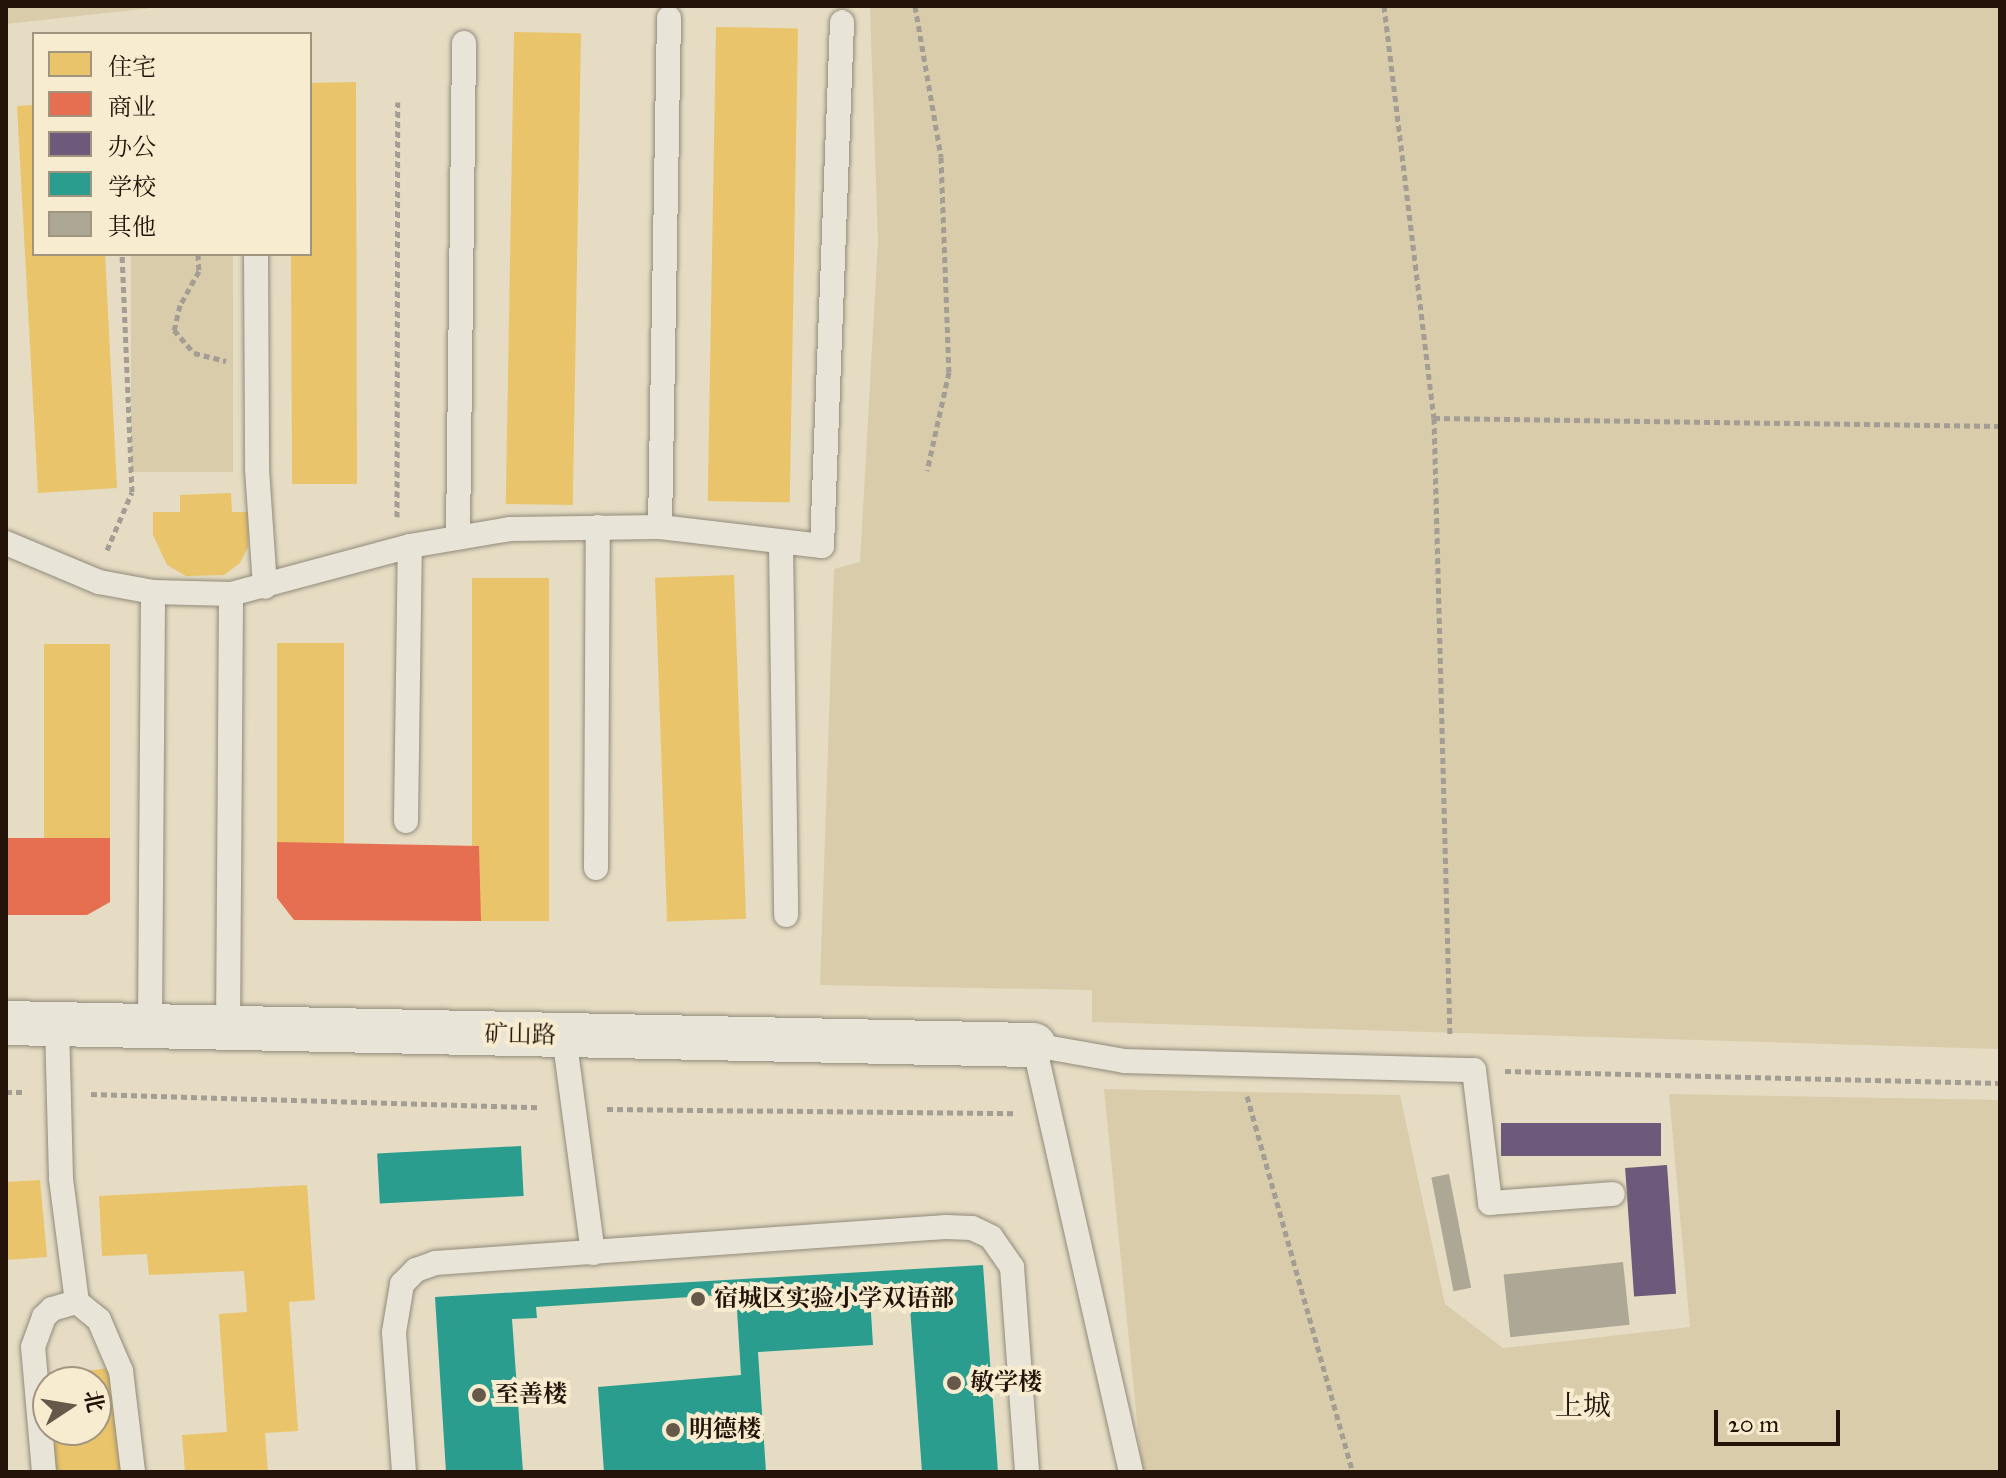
<!DOCTYPE html>
<html>
<head>
<meta charset="utf-8">
<style>
  body { margin:0 }
  #map { position:relative; width:2006px; height:1478px; overflow:hidden; background:#e5dcc3; font-family:"IM FELL Great Primer","Noto Serif SC",serif }
  div>[style] { position:absolute }
  .green>* { inset:0; background:#d9ccab; transform-origin:0 0 }
  .homes>* { inset:0; background:#e9c46a; transform-origin:0 0 }
  .shops>* { inset:0; background:#e76f51 }
  .offices>* { inset:0; background:#6d597a; transform-origin:0 0 }
  .schools>* { inset:0; background:#2a9d8f; transform-origin:0 0 }
  .building>* { inset:0; background:#ada796; transform-origin:0 0 }
  .path>* { height:5px; margin-top:-2.5px; transform-origin:0; background:repeating-linear-gradient(90deg,#a39d93 0 6px,transparent 0 10px) }
  .roads { filter:drop-shadow(0 0 2px #918a7a) drop-shadow(0 0 2px #918a7a) }
  .lane>* { height:24px; margin:-12px; padding:0 12px; transform-origin:12px; border-radius:12px; background:#e9e4d8 }
  .secondary>* { height:44px; margin:-22px; padding:0 22px; transform-origin:22px; border-radius:22px; background:#e9e4d8 }
  .dots>* { width:22px; height:22px; translate:-50% -50%; box-sizing:border-box; border:4px solid #f7eccf; border-radius:50% }
  span { translate:-50% -50%; white-space:nowrap; text-align:center; line-height:1.15; -webkit-text-stroke:8px #f7eccf; paint-order:stroke }
  .street-label { font-size:24px; color:#231309 }
  .poi-label { font-size:24px; color:#231309; font-weight:700 }
  .left { translate:0 -50%; text-align:left }
  .quarter-label { font-size:28px; color:#231309 }
  .frame { position:absolute; inset:0; border:8px solid #231309; pointer-events:none }
  .legend { position:absolute; left:32px; top:32px; width:280px; height:224px; box-sizing:border-box; background:#f7eccf; border:2px solid #a29580; margin:0; padding:10px 14px; list-style:none; font-size:24px; color:#231309 }
  .legend li { display:flex; align-items:center; gap:16px; height:40px }
  .legend b { width:40px; border:2px solid #a29580 }
  .north { position:absolute; left:32px; top:1366px; width:80px; height:80px; box-sizing:border-box; background:#f7eccf; border:2px solid #a29580; border-radius:50%; rotate:78deg; font-size:22px; font-weight:700; line-height:32px; text-align:center; color:#231309 }
  .north::after { content:''; display:block; margin:auto; width:28px; height:36px; background:#67594a; clip-path:polygon(50% 0,100% 100%,50% 72%,0 100%) }
  .scale { position:absolute; left:1714px; top:1410px; width:126px; height:36px; box-sizing:border-box; border:4px solid #231309; border-top:0; padding-left:10px; font-size:24px; line-height:28px; white-space:nowrap; color:#231309; -webkit-text-stroke:6px #f7eccf; paint-order:stroke }
</style>
</head>
<body>
<div id="map">
  <div class="green">
    <i style="clip-path:polygon(6px 6px,169px 6px,6px 24px)"></i>
    <i style="clip-path:polygon(870px 6px,2000px 6px,2000px 1049px,1092px 1022px,1092px 990px,820px 985px,834px 569px,860px 562px,878px 242px)"></i>
    <i style="left:131px;top:254px;width:102px;height:218px"></i>
    <i style="clip-path:polygon(1104px 1089px,1400px 1095px,1445px 1304px,1503px 1348px,1690px 1327px,1669px 1094px,2000px 1100px,2000px 1472px,1142px 1472px)"></i>
  </div>
  <div class="homes">
    <i style="left:716px;top:27px;width:82px;height:474px;rotate:1deg"></i>
    <i style="left:514px;top:32px;width:67px;height:472px;rotate:1deg"></i>
    <i style="clip-path:polygon(356px 82px,357px 484px,292px 484px,291px 254px,310px 254px,310px 83px)"></i>
    <i style="clip-path:polygon(34px 105px,34px 254px,105px 254px,117px 488px,38px 493px,17px 106px)"></i>
    <i style="clip-path:polygon(231px 493px,232px 512px,249px 512px,248px 547px,240px 563px,224px 575px,186px 576px,167px 565px,153px 535px,153px 512px,180px 512px,180px 495px)"></i>
    <i style="left:734px;top:575px;width:344px;height:79px;rotate:88deg"></i>
    <i style="left:549px;top:578px;width:343px;height:77px;rotate:90deg"></i>
    <i style="left:277px;top:643px;width:67px;height:255px"></i>
    <i style="left:44px;top:644px;width:66px;height:258px"></i>
    <i style="clip-path:polygon(40px 1180px,47px 1257px,6px 1260px,6px 1182px)"></i>
    <i style="clip-path:polygon(307px 1185px,315px 1300px,289px 1302px,298px 1431px,265px 1433px,268px 1472px,185px 1472px,182px 1435px,227px 1432px,219px 1314px,247px 1312px,244px 1271px,149px 1275px,147px 1254px,102px 1256px,99px 1196px)"></i>
    <i style="clip-path:polygon(110px 1368px,122px 1472px,52px 1472px,47px 1430px,96px 1430px,96px 1382px,48px 1382px,41px 1376px)"></i>
  </div>
  <div class="shops">
    <i style="clip-path:polygon(6px 838px,110px 838px,110px 902px,87px 915px,6px 915px)"></i>
    <i style="clip-path:polygon(277px 842px,479px 846px,481px 921px,294px 920px,277px 898px)"></i>
  </div>
  <div class="offices">
    <i style="left:1661px;top:1123px;width:33px;height:160px;rotate:90deg"></i>
    <i style="left:1667px;top:1165px;width:129px;height:42px;rotate:86deg"></i>
  </div>
  <div class="schools">
    <i style="left:521px;top:1146px;width:50px;height:144px;rotate:87deg"></i>
    <i style="clip-path:polygon(983px 1265px,998px 1472px,922px 1472px,909px 1294px,870px 1297px,873px 1345px,758px 1352px,766px 1472px,604px 1472px,598px 1387px,741px 1375px,736px 1294px,536px 1307px,537px 1318px,512px 1319px,523px 1472px,446px 1472px,435px 1297px)"></i>
  </div>
  <div class="building">
    <i style="left:1449px;top:1174px;width:116px;height:18px;rotate:79deg"></i>
    <i style="left:1623px;top:1262px;width:63px;height:120px;rotate:84deg"></i>
  </div>
  <div class="path">
    <i style="left:915px;top:6px;width:153px;rotate:80.2deg"></i>
    <i style="left:941px;top:157px;width:215px;rotate:87.9deg"></i>
    <i style="left:949px;top:372px;width:101px;rotate:102.5deg"></i>
    <i style="left:1384px;top:6px;width:415px;rotate:83.1deg"></i>
    <i style="left:1434px;top:418px;width:618px;rotate:88.52deg"></i>
    <i style="left:198px;top:254px;width:17px;rotate:87deg"></i>
    <i style="left:199px;top:271px;width:39px;rotate:119deg"></i>
    <i style="left:180px;top:305px;width:26px;rotate:103deg"></i>
    <i style="left:174px;top:330px;width:30px;rotate:49deg"></i>
    <i style="left:194px;top:353px;width:33px;rotate:14deg"></i>
    <i style="left:1434px;top:418px;width:566px;rotate:0.81deg"></i>
    <i style="left:397px;top:517px;width:415px;rotate:-89.9deg"></i>
    <i style="left:107px;top:550px;width:63px;rotate:-66.7deg"></i>
    <i style="left:132px;top:492px;width:238px;rotate:-92.4deg"></i>
    <i style="left:1505px;top:1071px;width:495px;rotate:1.4deg"></i>
    <i style="left:6px;top:1092px;width:19px"></i>
    <i style="left:91px;top:1094px;width:450px;rotate:1.7deg"></i>
    <i style="left:1247px;top:1096px;width:391px;rotate:74.3deg"></i>
    <i style="left:607px;top:1109px;width:410px;rotate:0.6deg"></i>
  </div>
  <div class="roads">
    <div class="lane">
      <i style="left:256px;top:254px;width:215px;rotate:89.7deg"></i>
      <i style="left:257px;top:469px;width:118px;rotate:86.1deg"></i>
      <i style="left:660px;top:527px;width:509px;rotate:-88.99deg"></i>
      <i style="left:458px;top:536px;width:493px;rotate:-89.3deg"></i>
      <i style="left:6px;top:543px;width:101px;rotate:22.8deg"></i>
      <i style="left:99px;top:582px;width:55px;rotate:10.5deg"></i>
      <i style="left:153px;top:592px;width:78px;rotate:1.5deg"></i>
      <i style="left:231px;top:594px;width:185px;rotate:-15deg"></i>
      <i style="left:410px;top:546px;width:101px;rotate:-9.6deg"></i>
      <i style="left:510px;top:529px;width:150px;rotate:-0.8deg"></i>
      <i style="left:660px;top:527px;width:163px;rotate:6.7deg"></i>
      <i style="left:822px;top:546px;width:524px;rotate:-87.81deg"></i>
      <i style="left:781px;top:543px;width:372px;rotate:89.2deg"></i>
      <i style="left:406px;top:821px;width:275px;rotate:-89.2deg"></i>
      <i style="left:596px;top:868px;width:341px;rotate:-89.7deg"></i>
      <i style="left:150px;top:1026px;width:434px;rotate:-89.6deg"></i>
      <i style="left:228px;top:1028px;width:434px;rotate:-89.6deg"></i>
      <i style="left:564px;top:1036px;width:219px;rotate:82.4deg"></i>
      <i style="left:77px;top:1302px;width:28px;rotate:39deg"></i>
      <i style="left:99px;top:1320px;width:56px;rotate:66.7deg"></i>
      <i style="left:121px;top:1371px;width:102px;rotate:83.2deg"></i>
      <i style="left:44px;top:1472px;width:125px;rotate:-95deg"></i>
      <i style="left:33px;top:1347px;width:32px;rotate:-70deg"></i>
      <i style="left:44px;top:1317px;width:11px;rotate:-45deg"></i>
      <i style="left:52px;top:1309px;width:26px;rotate:-16deg"></i>
      <i style="left:77px;top:1302px;width:125px;rotate:-97.4deg"></i>
      <i style="left:61px;top:1178px;width:154px;rotate:-91.5deg"></i>
      <i style="left:404px;top:1472px;width:140px;rotate:-94.1deg"></i>
      <i style="left:394px;top:1332px;width:49px;rotate:-80.5deg"></i>
      <i style="left:402px;top:1284px;width:20px;rotate:-45deg"></i>
      <i style="left:416px;top:1270px;width:20px;rotate:-20deg"></i>
      <i style="left:435px;top:1263px;width:512px;rotate:-4.03deg"></i>
      <i style="left:946px;top:1227px;width:26px;rotate:2deg"></i>
      <i style="left:972px;top:1228px;width:21px;rotate:25deg"></i>
      <i style="left:991px;top:1237px;width:37px;rotate:55deg"></i>
      <i style="left:1012px;top:1267px;width:206px;rotate:85.8deg"></i>
      <i style="left:1131px;top:1472px;width:438px;rotate:-102.8deg"></i>
      <i style="left:1034px;top:1045px;width:92px;rotate:10deg"></i>
      <i style="left:1125px;top:1061px;width:349px;rotate:1.5deg"></i>
      <i style="left:1474px;top:1070px;width:134px;rotate:83.1deg"></i>
      <i style="left:1490px;top:1203px;width:123px;rotate:-4.2deg"></i>
    </div>
    <div class="secondary">
      <i style="left:6px;top:1023px;width:1028px;rotate:1.23deg"></i>
    </div>
  </div>
  <div class="dots">
    <i style="left:698px;top:1299px;background:#67594a"></i>
    <i style="left:954px;top:1383px;background:#67594a"></i>
    <i style="left:479px;top:1395px;background:#67594a"></i>
    <i style="left:673px;top:1430px;background:#67594a"></i>
  </div>
  <div class="street-label">
    <span style="left:520px;top:1035px;rotate:1deg">矿山路</span>
  </div>
  <div class="poi-label">
    <span class="left" style="left:714px;top:1299px">宿城区实验小学双语部</span>
    <span class="left" style="left:970px;top:1383px">敏学楼</span>
    <span class="left" style="left:495px;top:1395px">至善楼</span>
    <span class="left" style="left:689px;top:1430px">明德楼</span>
  </div>
  <div class="quarter-label">
    <span style="left:1583px;top:1406px">上城</span>
  </div>
  <div class="frame"></div>
  <ul class="legend">
  <li><b style="height:22px;background:#e9c46a"></b>住宅</li>
  <li><b style="height:22px;background:#e76f51"></b>商业</li>
  <li><b style="height:22px;background:#6d597a"></b>办公</li>
  <li><b style="height:22px;background:#2a9d8f"></b>学校</li>
  <li><b style="height:22px;background:#ada796"></b>其他</li>
  </ul>
  <div class="north">北</div>
  <div class="scale">20 m</div>
</div>
</body>
</html>
